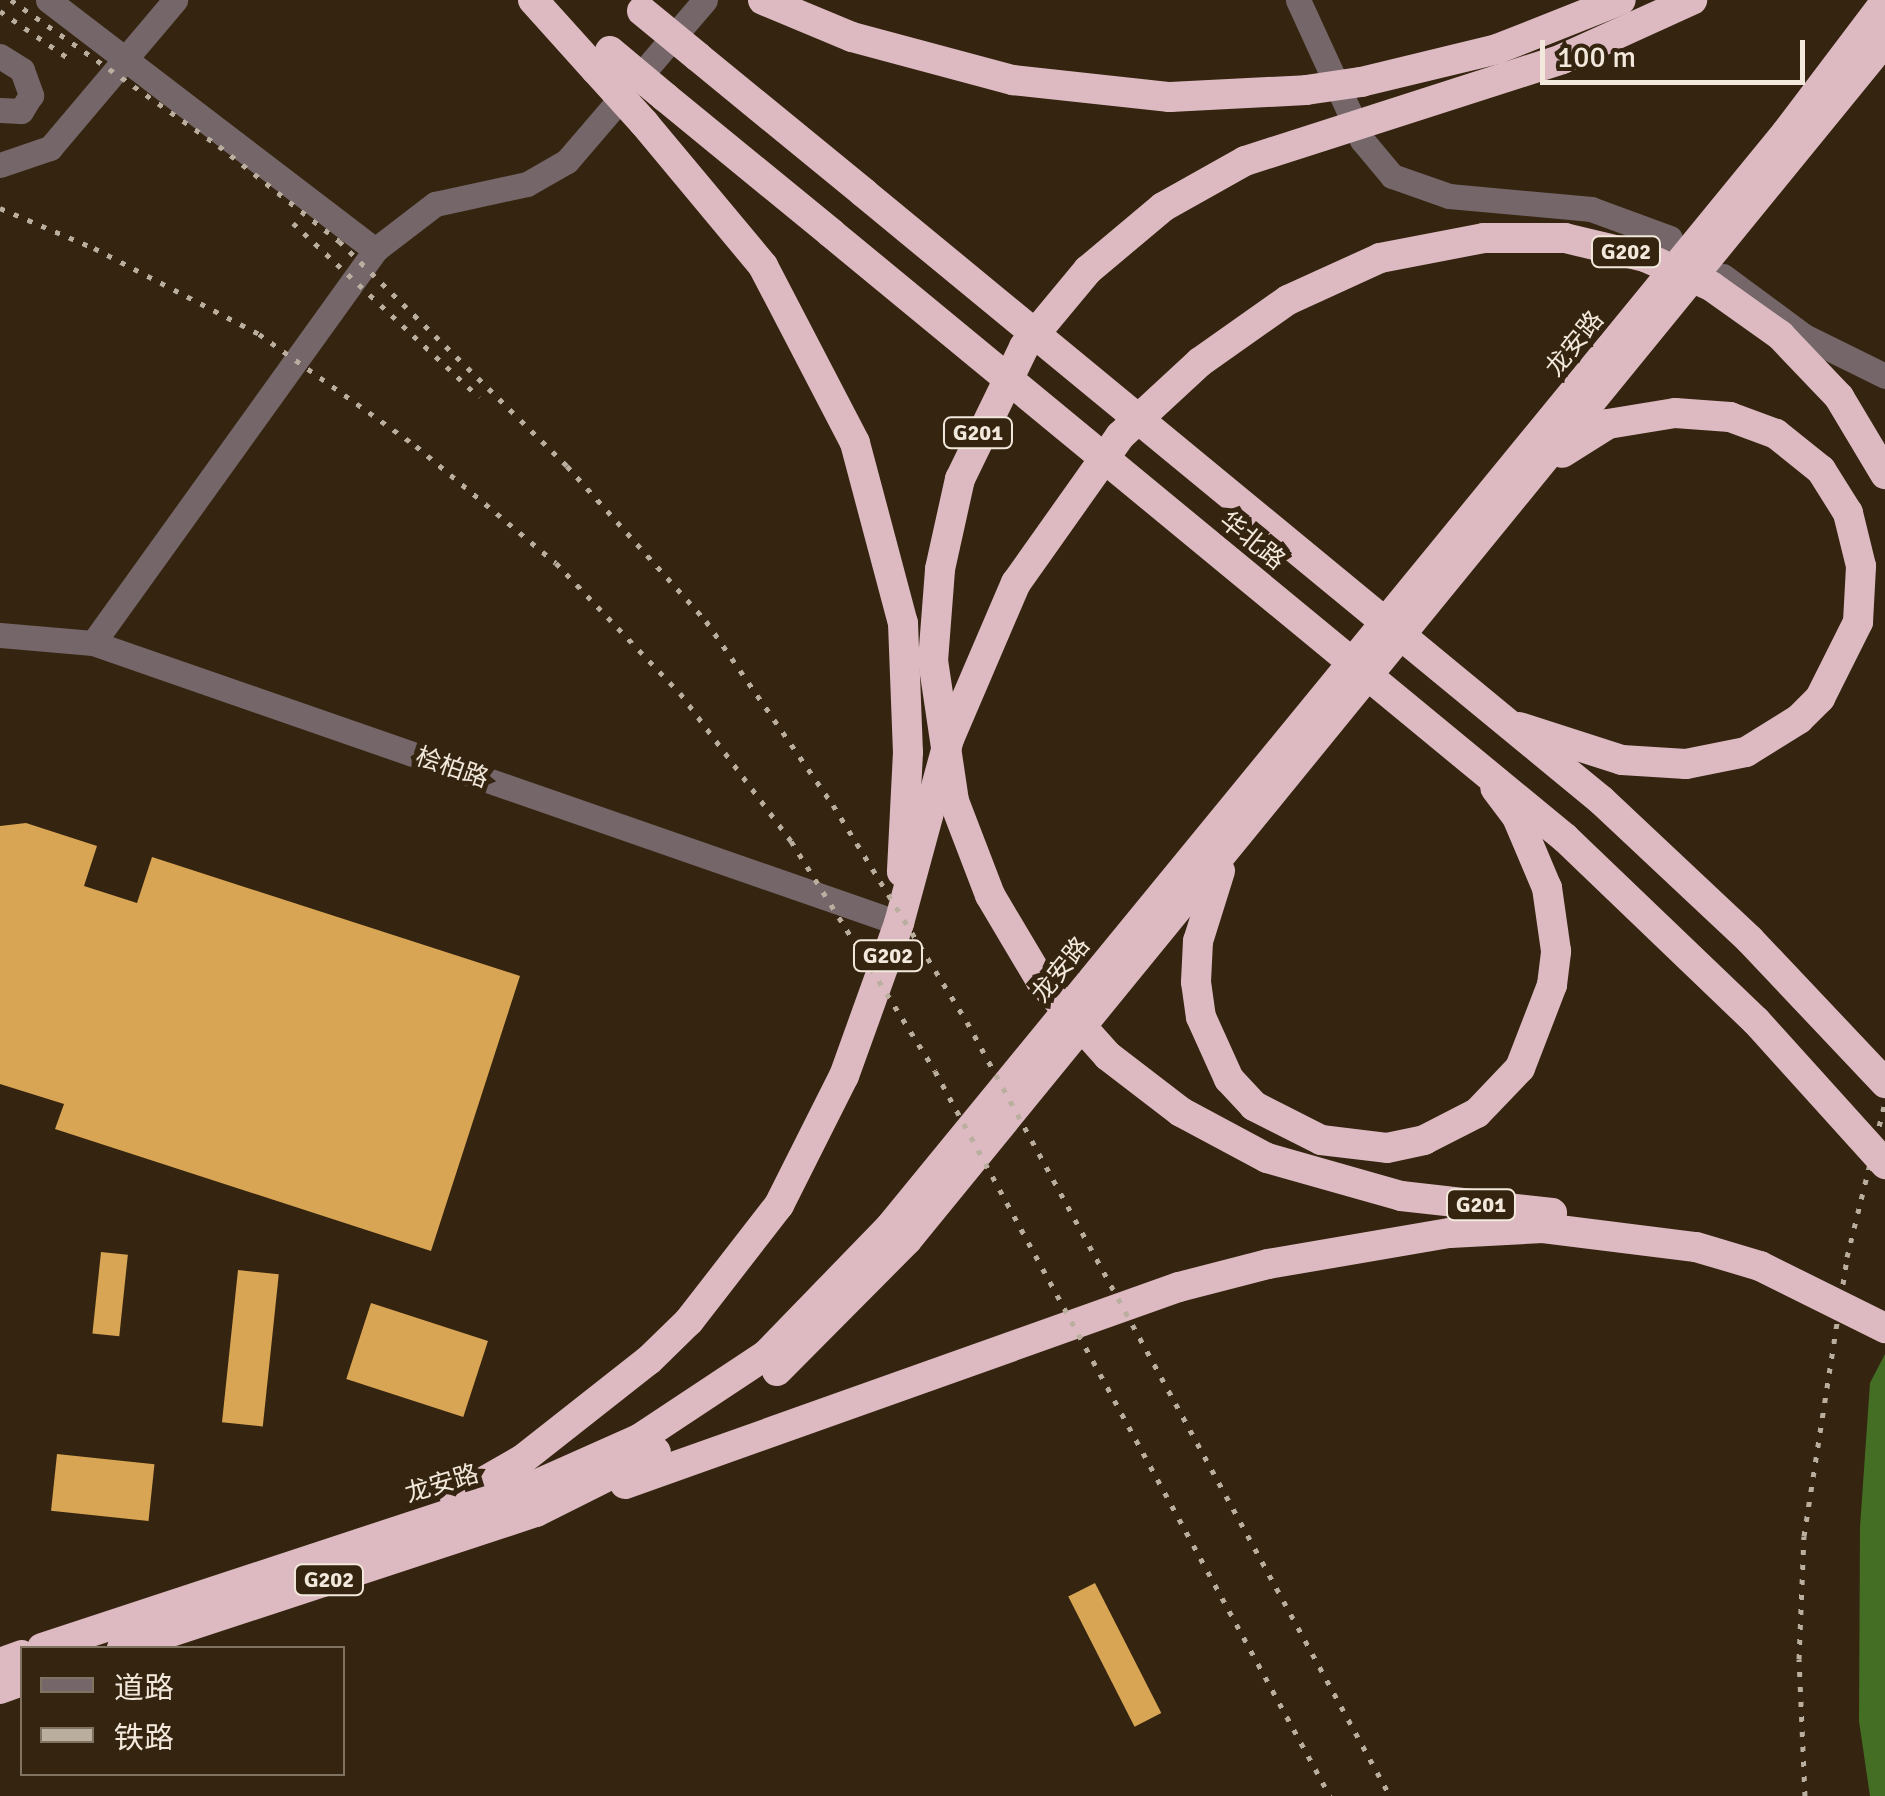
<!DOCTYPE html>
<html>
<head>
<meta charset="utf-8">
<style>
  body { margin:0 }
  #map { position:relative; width:1885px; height:1796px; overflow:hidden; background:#352510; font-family:Signika,"Noto Sans SC",sans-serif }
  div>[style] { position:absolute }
  .forest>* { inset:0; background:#436e24 }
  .building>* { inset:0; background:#d8a554; transform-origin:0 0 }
  .minor>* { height:25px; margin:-12.5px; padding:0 12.5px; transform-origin:12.5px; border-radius:12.5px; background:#746669 }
  .highway>* { height:30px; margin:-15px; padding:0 15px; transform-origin:15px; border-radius:15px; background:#ddbac2 }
  .rail>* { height:5px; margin-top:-2.5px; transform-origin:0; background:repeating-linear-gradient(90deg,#baaf9f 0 5px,transparent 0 15px) }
  .highway-bridge>* { height:30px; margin:-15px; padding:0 15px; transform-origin:15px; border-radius:15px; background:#ddbac2 }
  span { translate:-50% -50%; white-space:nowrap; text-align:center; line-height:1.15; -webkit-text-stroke:10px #352510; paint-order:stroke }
  .shield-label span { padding:2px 8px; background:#352510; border:2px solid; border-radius:8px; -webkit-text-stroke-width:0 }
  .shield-label { font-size:22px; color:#f2e8db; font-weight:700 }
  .street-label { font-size:25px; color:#f2e8db }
  .legend { position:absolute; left:20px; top:1646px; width:325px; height:130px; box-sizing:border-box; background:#352510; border:2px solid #817361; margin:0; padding:12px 18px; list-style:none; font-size:30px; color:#f2e8db }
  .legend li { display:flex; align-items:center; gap:20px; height:50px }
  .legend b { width:50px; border:2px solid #817361 }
  .scale { position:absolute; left:1540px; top:40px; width:265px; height:45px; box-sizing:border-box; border:5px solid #f2e8db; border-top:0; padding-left:12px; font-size:30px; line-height:35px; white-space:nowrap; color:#f2e8db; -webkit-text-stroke:8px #352510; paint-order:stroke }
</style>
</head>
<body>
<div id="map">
  <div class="forest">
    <i style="clip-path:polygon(1885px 1354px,1885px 1796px,1870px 1796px,1859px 1721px,1860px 1527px,1870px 1383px)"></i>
  </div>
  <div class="building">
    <i style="clip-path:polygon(26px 823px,97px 846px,84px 886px,137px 903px,152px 857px,520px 976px,431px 1251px,55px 1129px,64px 1104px,0 1084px,0 826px)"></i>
    <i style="left:101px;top:1252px;width:27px;height:82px;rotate:6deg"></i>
    <i style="left:238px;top:1270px;width:41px;height:153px;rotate:6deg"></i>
    <i style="left:371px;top:1303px;width:123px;height:80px;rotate:18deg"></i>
    <i style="left:57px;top:1454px;width:98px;height:57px;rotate:6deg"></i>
    <i style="left:1095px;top:1583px;width:146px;height:30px;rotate:63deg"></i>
  </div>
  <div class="minor">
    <i style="left:48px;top:0;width:412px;rotate:37.4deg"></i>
    <i style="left:1298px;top:0;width:154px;rotate:65.4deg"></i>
    <i style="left:1362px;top:140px;width:47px;rotate:50.2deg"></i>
    <i style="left:1392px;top:176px;width:60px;rotate:19.3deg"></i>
    <i style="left:1449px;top:196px;width:143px;rotate:5.2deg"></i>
    <i style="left:1591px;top:209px;width:84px;rotate:20.2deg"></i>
    <i style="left:0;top:56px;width:26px;rotate:32deg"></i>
    <i style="left:22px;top:70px;width:27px;rotate:70deg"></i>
    <i style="left:31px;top:95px;width:19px;rotate:122deg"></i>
    <i style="left:21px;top:111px;width:21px;rotate:-177deg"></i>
    <i style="left:0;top:165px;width:53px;rotate:-18.8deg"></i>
    <i style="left:50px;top:148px;width:194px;rotate:-49.8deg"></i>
    <i style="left:1723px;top:276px;width:101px;rotate:36.5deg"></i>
    <i style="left:1804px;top:336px;width:90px;rotate:26.3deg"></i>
    <i style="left:0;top:635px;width:93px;rotate:4.9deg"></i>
    <i style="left:93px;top:643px;width:853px;rotate:19.16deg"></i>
    <i style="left:93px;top:643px;width:484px;rotate:-54.3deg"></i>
    <i style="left:375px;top:250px;width:76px;rotate:-37.5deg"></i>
    <i style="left:435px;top:204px;width:94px;rotate:-12.3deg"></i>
    <i style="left:527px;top:184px;width:46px;rotate:-29.9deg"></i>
    <i style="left:567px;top:161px;width:212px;rotate:-49.4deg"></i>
  </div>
  <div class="highway">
    <i style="left:533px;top:0;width:94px;rotate:48deg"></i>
    <i style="left:763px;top:0;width:96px;rotate:22.6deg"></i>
    <i style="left:852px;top:37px;width:167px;rotate:15deg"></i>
    <i style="left:1013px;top:80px;width:158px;rotate:6.2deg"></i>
    <i style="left:1170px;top:97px;width:136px;rotate:-2.9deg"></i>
    <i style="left:698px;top:57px;width:215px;rotate:39.3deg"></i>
    <i style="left:1361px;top:82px;width:140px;rotate:-13.6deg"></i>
    <i style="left:1497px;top:49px;width:133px;rotate:-21.6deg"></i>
    <i style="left:665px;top:97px;width:215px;rotate:39.3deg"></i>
    <i style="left:644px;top:123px;width:186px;rotate:50.2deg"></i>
    <i style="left:763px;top:266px;width:199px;rotate:62.5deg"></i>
    <i style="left:855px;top:443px;width:186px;rotate:75.1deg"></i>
    <i style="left:903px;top:623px;width:129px;rotate:87.8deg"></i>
    <i style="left:908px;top:752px;width:120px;rotate:92.9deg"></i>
    <i style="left:1519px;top:727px;width:108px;rotate:17.8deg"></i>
    <i style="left:1622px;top:760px;width:64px;rotate:3.6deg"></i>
    <i style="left:1686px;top:764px;width:61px;rotate:-11.3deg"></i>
    <i style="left:1746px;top:752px;width:62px;rotate:-31.9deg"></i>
    <i style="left:1799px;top:719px;width:30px;rotate:-45deg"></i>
    <i style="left:1820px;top:698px;width:85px;rotate:-63.4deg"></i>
    <i style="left:1858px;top:622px;width:56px;rotate:-86.9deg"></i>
    <i style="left:1861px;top:566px;width:55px;rotate:-103.8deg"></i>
    <i style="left:1848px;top:513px;width:51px;rotate:-122.1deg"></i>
    <i style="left:1821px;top:470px;width:58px;rotate:-141.3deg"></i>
    <i style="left:1776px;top:434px;width:49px;rotate:-159.7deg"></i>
    <i style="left:1730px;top:417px;width:55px;rotate:-175.8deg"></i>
    <i style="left:1675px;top:413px;width:68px;rotate:170.7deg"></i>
    <i style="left:1608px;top:424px;width:54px;rotate:147.8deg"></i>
    <i style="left:1220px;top:871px;width:73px;rotate:107.4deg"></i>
    <i style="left:1198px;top:941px;width:41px;rotate:92.8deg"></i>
    <i style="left:1196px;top:982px;width:35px;rotate:82deg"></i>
    <i style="left:1201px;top:1017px;width:68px;rotate:65.7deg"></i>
    <i style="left:1229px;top:1079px;width:37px;rotate:47deg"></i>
    <i style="left:1254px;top:1106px;width:75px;rotate:26.9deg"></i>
    <i style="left:1321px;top:1140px;width:66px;rotate:6.9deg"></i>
    <i style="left:1387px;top:1148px;width:38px;rotate:-12deg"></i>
    <i style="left:1424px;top:1140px;width:59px;rotate:-27deg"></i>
    <i style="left:1477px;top:1113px;width:62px;rotate:-46.3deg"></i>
    <i style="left:1520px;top:1068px;width:89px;rotate:-68.9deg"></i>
    <i style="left:1552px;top:985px;width:34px;rotate:-83deg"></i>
    <i style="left:1556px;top:951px;width:64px;rotate:-98.1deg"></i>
    <i style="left:1547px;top:888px;width:77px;rotate:-112.9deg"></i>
    <i style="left:1517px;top:817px;width:36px;rotate:-127deg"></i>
    <i style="left:1267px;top:1158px;width:139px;rotate:15.8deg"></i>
    <i style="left:1401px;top:1196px;width:152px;rotate:6.4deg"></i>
    <i style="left:777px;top:1371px;width:185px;rotate:-45.2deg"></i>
    <i style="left:907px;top:1240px;width:1547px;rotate:-50.8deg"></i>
    <i style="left:625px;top:1484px;width:588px;rotate:-19.58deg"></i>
    <i style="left:1179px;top:1287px;width:92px;rotate:-14.5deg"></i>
    <i style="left:1268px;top:1264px;width:185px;rotate:-9.7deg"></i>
    <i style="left:1450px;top:1233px;width:93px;rotate:-3.1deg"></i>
    <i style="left:1543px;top:1228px;width:154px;rotate:7.1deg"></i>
    <i style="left:455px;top:1498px;width:78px;rotate:-29.8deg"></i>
    <i style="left:523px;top:1459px;width:160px;rotate:-38.2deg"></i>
    <i style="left:649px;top:1360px;width:56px;rotate:-44.3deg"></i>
    <i style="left:689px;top:1321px;width:147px;rotate:-52.2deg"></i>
    <i style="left:779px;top:1205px;width:144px;rotate:-63.3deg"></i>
    <i style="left:844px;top:1076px;width:163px;rotate:-70.2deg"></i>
    <i style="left:899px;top:923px;width:191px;rotate:-74.8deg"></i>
    <i style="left:949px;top:739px;width:170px;rotate:-66.8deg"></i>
    <i style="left:1016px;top:583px;width:180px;rotate:-54.7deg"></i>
    <i style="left:1120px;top:436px;width:109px;rotate:-42.8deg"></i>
    <i style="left:1200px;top:362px;width:108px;rotate:-35.2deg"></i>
    <i style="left:42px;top:1648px;width:515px;rotate:-18.22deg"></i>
    <i style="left:531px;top:1487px;width:118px;rotate:-24deg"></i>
    <i style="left:639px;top:1439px;width:152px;rotate:-33.5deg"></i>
    <i style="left:766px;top:1355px;width:178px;rotate:-45.9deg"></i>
    <i style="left:890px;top:1227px;width:1414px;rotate:-50.68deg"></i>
    <i style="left:1786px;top:133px;width:164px;rotate:-52.9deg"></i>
    <i style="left:122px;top:1648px;width:436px;rotate:-18.2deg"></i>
    <i style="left:536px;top:1512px;width:134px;rotate:-26.6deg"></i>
    <i style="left:0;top:1663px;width:23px;rotate:-20deg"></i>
    <i style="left:0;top:1689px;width:23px;rotate:-20deg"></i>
  </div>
  <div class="rail">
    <i style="left:11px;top:0;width:254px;rotate:35.1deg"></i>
    <i style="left:219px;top:146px;width:153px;rotate:38.4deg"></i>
    <i style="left:339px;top:241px;width:320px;rotate:44.6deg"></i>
    <i style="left:567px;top:466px;width:208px;rotate:48.1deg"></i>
    <i style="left:706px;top:621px;width:224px;rotate:55.4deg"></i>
    <i style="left:833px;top:805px;width:255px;rotate:58.3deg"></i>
    <i style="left:967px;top:1022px;width:882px;rotate:61.34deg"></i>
    <i style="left:0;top:11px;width:86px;rotate:34.6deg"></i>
    <i style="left:0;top:208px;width:102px;rotate:23.1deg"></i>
    <i style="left:94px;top:248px;width:186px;rotate:27.5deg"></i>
    <i style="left:259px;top:334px;width:193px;rotate:35.5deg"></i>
    <i style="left:416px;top:446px;width:182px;rotate:39.9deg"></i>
    <i style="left:556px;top:563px;width:180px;rotate:46.4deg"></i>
    <i style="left:680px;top:693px;width:185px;rotate:53.1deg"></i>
    <i style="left:791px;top:841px;width:271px;rotate:57.9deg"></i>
    <i style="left:935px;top:1071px;width:826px;rotate:61.42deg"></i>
    <i style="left:293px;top:223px;width:255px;rotate:43.1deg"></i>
    <i style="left:1805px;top:1796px;width:137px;rotate:-92.5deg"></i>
    <i style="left:1799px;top:1659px;width:123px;rotate:-87.7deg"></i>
    <i style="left:1804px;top:1536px;width:282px;rotate:-81.2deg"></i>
    <i style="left:1847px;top:1257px;width:160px;rotate:-76.2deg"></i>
  </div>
  <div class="highway-bridge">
    <i style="left:642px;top:11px;width:72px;rotate:39.4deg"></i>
    <i style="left:610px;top:51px;width:72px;rotate:39.9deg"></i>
    <i style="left:596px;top:70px;width:72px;rotate:47.8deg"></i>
    <i style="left:1306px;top:90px;width:56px;rotate:-8.3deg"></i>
    <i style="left:864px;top:193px;width:955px;rotate:39.48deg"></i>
    <i style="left:1601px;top:800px;width:204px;rotate:43.2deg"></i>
    <i style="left:1750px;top:940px;width:197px;rotate:46.6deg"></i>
    <i style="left:831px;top:233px;width:951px;rotate:39.5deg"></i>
    <i style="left:1565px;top:838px;width:265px;rotate:43.8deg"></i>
    <i style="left:1756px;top:1021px;width:193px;rotate:47.9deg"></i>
    <i style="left:1288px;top:300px;width:101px;rotate:-24.5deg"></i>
    <i style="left:1380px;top:258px;width:106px;rotate:-10.9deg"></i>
    <i style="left:1484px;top:238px;width:81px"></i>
    <i style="left:1565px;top:238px;width:82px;rotate:13.4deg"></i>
    <i style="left:1645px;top:257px;width:72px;rotate:23.7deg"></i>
    <i style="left:1711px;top:286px;width:85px;rotate:35.4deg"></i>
    <i style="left:1780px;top:335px;width:86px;rotate:46.4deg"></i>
    <i style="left:1839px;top:397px;width:90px;rotate:59.1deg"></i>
    <i style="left:1267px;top:1158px;width:98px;rotate:-151.9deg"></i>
    <i style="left:1181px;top:1112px;width:92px;rotate:-142.5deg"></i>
    <i style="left:1108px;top:1056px;width:101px;rotate:-131.8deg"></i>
    <i style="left:1041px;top:981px;width:100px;rotate:-120.7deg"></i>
    <i style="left:990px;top:895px;width:101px;rotate:-111deg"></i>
    <i style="left:954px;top:801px;width:142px;rotate:-98.5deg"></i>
    <i style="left:933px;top:661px;width:92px;rotate:-85.6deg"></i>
    <i style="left:940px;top:569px;width:92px;rotate:-77.5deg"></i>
    <i style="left:960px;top:479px;width:147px;rotate:-64.1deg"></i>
    <i style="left:1024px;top:347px;width:100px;rotate:-50.3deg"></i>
    <i style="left:1088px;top:270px;width:98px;rotate:-40deg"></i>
    <i style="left:1163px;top:207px;width:94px;rotate:-29.3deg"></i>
    <i style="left:1245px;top:161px;width:333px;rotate:-17.8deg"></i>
    <i style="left:1562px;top:59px;width:143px;rotate:-24.4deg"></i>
    <i style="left:1696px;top:1247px;width:67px;rotate:16.5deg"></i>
    <i style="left:1760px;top:1266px;width:140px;rotate:26.4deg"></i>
  </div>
  <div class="shield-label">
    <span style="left:1626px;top:252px">G202</span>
    <span style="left:978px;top:433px">G201</span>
    <span style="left:888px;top:956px">G202</span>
    <span style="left:1481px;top:1205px">G201</span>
    <span style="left:329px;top:1580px">G202</span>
  </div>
  <div class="street-label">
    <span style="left:1575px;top:344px;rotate:-51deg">龙安路</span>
    <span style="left:1252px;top:541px;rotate:39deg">华北路</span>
    <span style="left:452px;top:768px;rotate:19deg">桧柏路</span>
    <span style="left:1061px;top:970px;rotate:-51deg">龙安路</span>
    <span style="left:442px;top:1484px;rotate:-17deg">龙安路</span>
  </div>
  <ul class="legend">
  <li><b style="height:12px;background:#746669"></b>道路</li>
  <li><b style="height:12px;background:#baaf9f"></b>铁路</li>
  </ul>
  <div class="scale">100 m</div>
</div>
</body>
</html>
